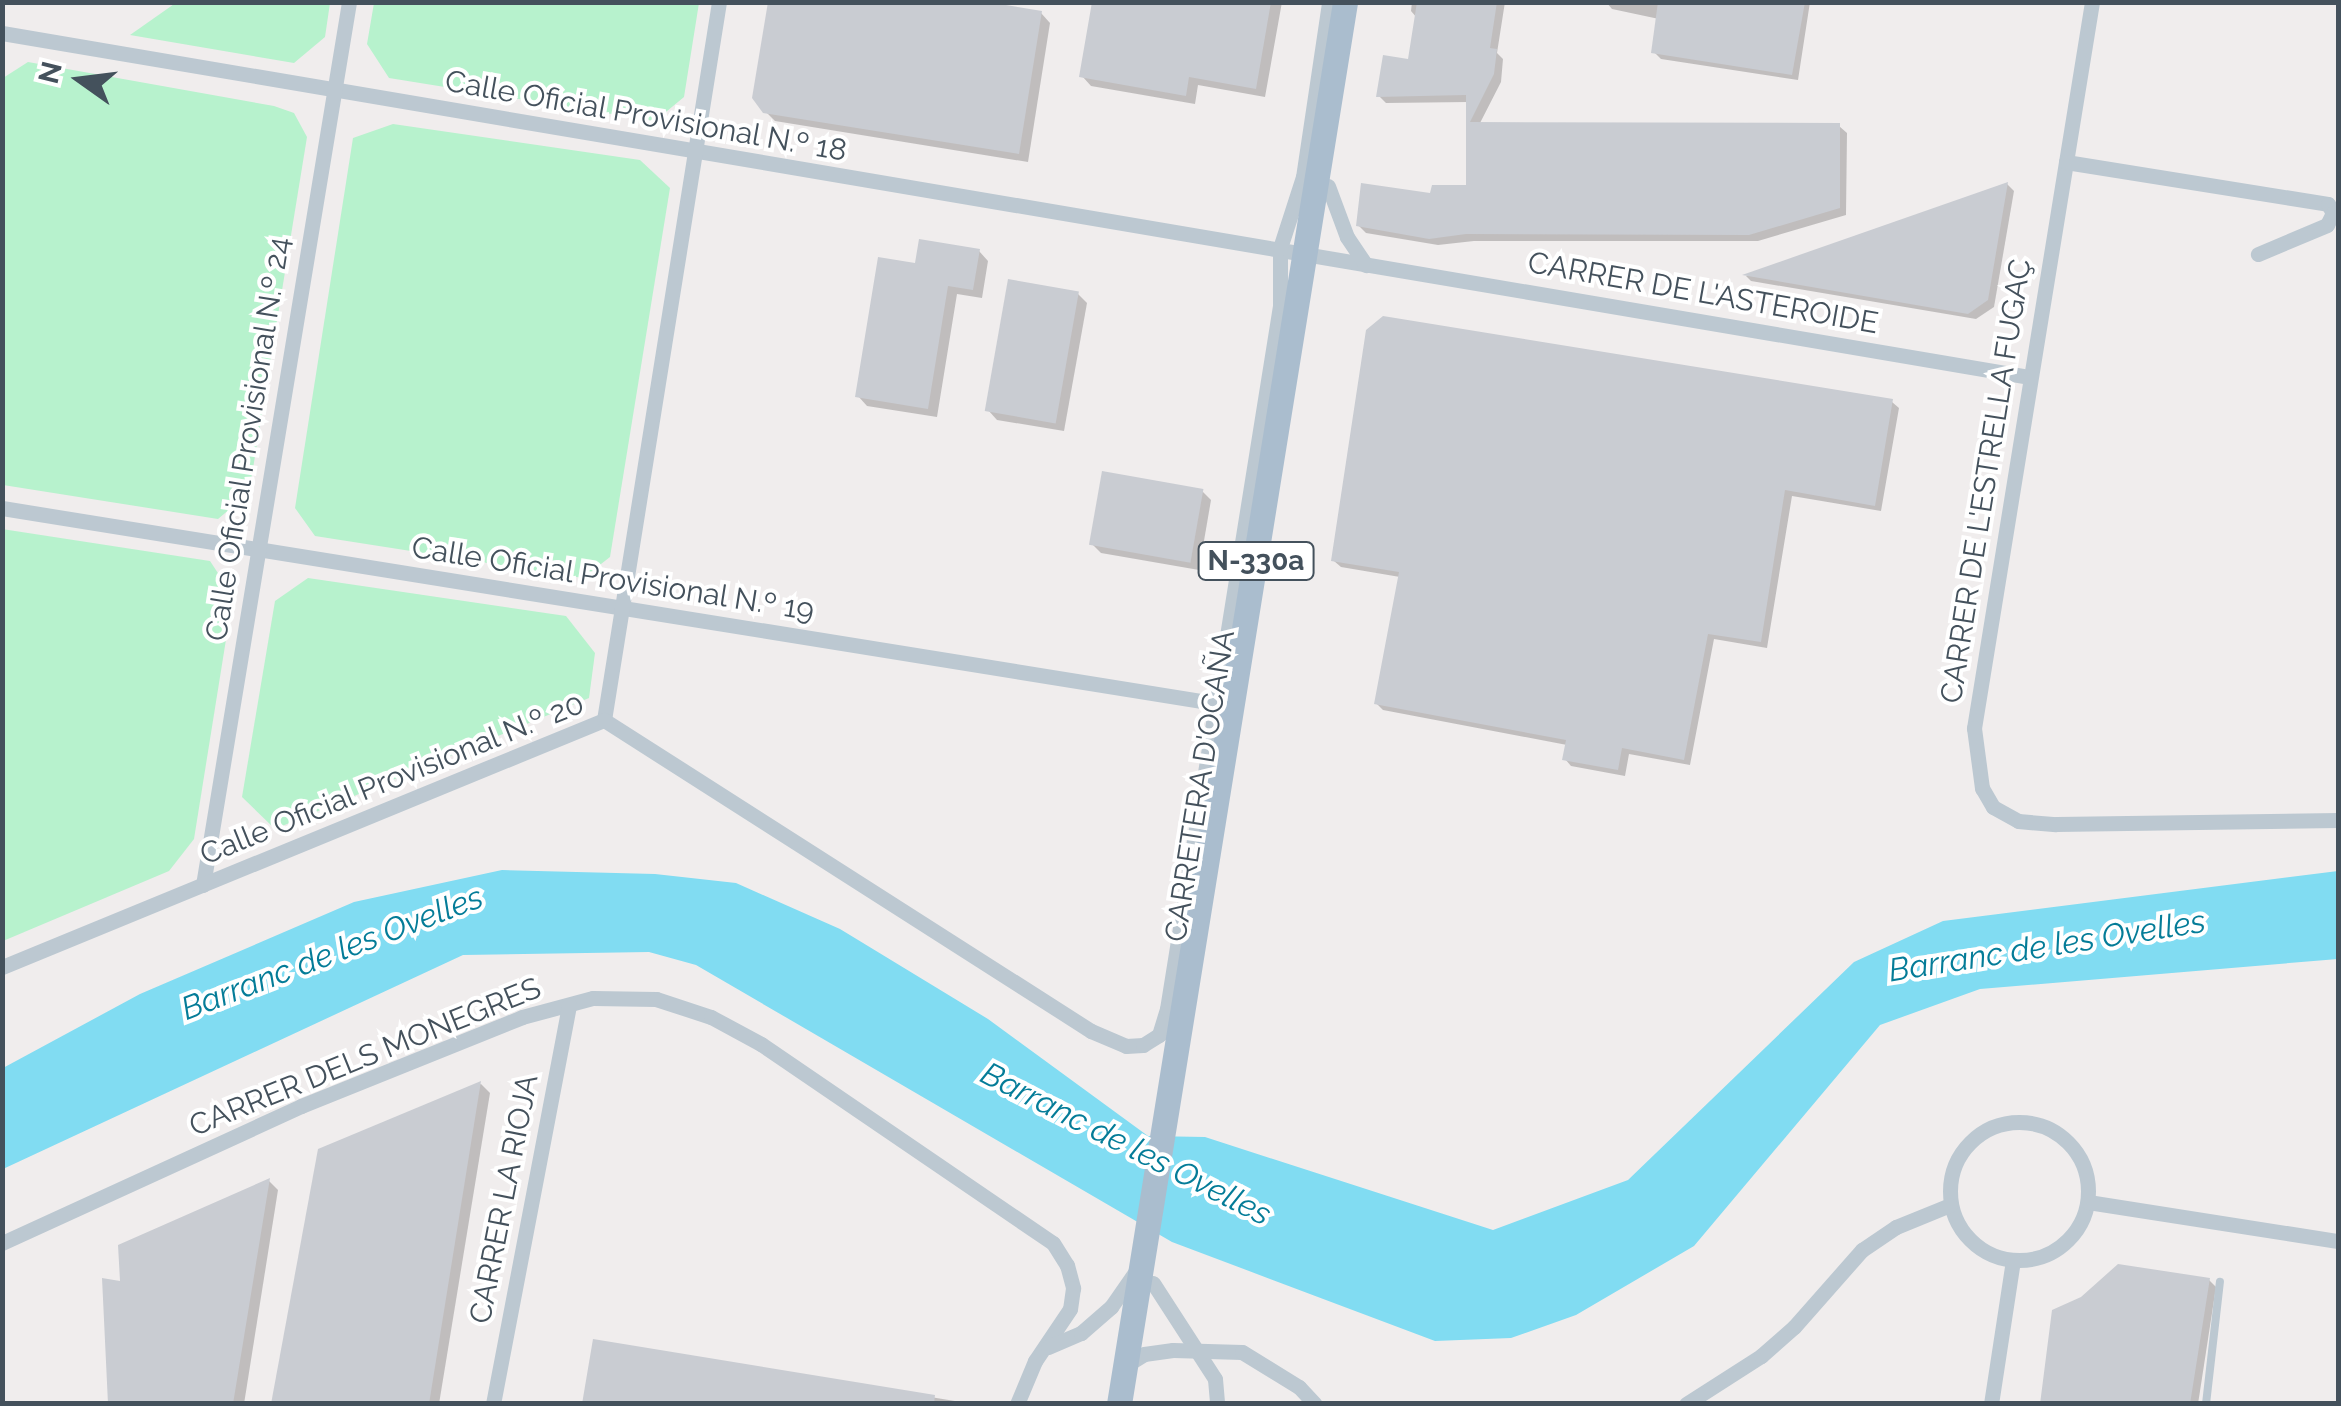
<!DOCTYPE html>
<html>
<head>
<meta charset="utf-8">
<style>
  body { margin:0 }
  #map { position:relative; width:2341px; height:1406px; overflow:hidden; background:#f0eded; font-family:Raleway,sans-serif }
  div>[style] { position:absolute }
  .green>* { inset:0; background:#b7f2cd }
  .water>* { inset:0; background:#81dcf2 }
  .shadow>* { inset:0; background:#0003 }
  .building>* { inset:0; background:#c9ccd2; transform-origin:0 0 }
  .service>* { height:8px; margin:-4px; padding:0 4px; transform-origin:4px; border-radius:4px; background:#bcc8d1 }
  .minor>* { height:15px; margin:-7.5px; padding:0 7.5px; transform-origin:7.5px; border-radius:7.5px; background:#bcc8d1 }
  .minor>.ring { margin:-7.5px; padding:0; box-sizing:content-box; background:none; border:15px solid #bcc8d1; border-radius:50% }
  .primary>* { height:25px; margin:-12.5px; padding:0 12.5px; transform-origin:12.5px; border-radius:12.5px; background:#aabdce }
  span { translate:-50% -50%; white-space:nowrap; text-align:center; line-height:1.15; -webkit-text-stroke:8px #fff; paint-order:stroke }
  .shield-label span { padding:2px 8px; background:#fff; border:2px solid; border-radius:8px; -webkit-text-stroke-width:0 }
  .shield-label { font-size:28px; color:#44515c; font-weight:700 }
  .street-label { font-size:30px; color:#44515c }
  .water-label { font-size:32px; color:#047c98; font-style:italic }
  .frame { position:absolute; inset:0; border:5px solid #44515c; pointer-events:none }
  .north { position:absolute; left:30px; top:30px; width:100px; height:100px; -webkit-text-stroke:8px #fff; paint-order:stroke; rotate:284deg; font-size:28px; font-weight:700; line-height:40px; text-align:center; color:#44515c }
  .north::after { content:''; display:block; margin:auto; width:35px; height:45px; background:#44515c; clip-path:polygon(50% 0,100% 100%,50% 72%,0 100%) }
</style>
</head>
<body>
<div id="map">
  <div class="green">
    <i style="clip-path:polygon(177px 2px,330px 2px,330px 3px,325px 37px,294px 63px,130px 35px)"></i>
    <i style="clip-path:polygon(374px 3px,374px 2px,699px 3px,684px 97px,655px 121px,389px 78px,367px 44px)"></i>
    <i style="clip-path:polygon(28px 62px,274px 106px,294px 113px,307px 137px,249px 493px,218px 519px,3px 485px,3px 78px)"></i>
    <i style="clip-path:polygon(393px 124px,640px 160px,670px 188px,610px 557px,583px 578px,315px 536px,295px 508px,353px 138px)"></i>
    <i style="clip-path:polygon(2px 529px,210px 561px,233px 596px,194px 839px,169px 871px,3px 941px)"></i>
    <i style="clip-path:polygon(308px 578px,566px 616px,595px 653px,589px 698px,275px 829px,242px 797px,275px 601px)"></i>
  </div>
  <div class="water">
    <i style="clip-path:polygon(502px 870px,655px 874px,736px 883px,840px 929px,988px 1019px,1148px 1136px,1205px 1137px,1493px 1230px,1628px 1180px,1854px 962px,1943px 921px,2338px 871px,2338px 959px,1980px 989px,1880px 1025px,1694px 1246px,1576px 1315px,1511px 1338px,1435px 1341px,1172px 1242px,696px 965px,649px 952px,463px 955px,3px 1169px,3px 1068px,140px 994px,354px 902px)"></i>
  </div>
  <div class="shadow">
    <i style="clip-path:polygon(1095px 2px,1282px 2px,1265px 97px,1198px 85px,1195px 104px,1091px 86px,1082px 76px)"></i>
    <i style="clip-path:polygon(1412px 2px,1505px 2px,1497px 53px,1503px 59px,1501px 82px,1479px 125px,1839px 126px,1847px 133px,1846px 215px,1758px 241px,1474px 241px,1438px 245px,1366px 233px,1358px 225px,1432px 196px,1468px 188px,1469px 102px,1386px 103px,1379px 96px,1410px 62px,1417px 18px,1411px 11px)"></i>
    <i style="clip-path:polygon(1606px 2px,1810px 2px,1798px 80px,1661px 59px,1654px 52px,1659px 19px,1612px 9px)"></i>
    <i style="clip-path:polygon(1041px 13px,1050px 23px,1028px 162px,775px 121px,765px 111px)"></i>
    <i style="clip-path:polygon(2007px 184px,2014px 191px,1994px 307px,1976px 319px,1751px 281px,1746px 276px)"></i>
    <i style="clip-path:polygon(979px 251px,988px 261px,982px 298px,957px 294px,937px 417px,867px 406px,858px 396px,918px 266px)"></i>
    <i style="clip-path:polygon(1077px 293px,1087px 303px,1064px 431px,997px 420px,988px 410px)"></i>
    <i style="clip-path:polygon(1892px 402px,1899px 408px,1881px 511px,1792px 496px,1767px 648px,1714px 639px,1690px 765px,1629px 754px,1625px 776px,1571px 766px,1565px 759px,1567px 745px,1383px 710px,1376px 703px,1400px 577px,1341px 567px,1334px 561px)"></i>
    <i style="clip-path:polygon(1202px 491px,1211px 500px,1199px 570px,1101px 553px,1092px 544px)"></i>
    <i style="clip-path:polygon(481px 1084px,490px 1093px,439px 1404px,273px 1404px,320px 1151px)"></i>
    <i style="clip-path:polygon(269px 1181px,278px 1190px,244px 1404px,111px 1404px,122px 1284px)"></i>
    <i style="clip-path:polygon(2209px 1280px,2216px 1287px,2198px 1404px,2043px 1404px)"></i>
    <i style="clip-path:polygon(595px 1342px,961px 1402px,962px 1404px,585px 1404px)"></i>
  </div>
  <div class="building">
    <i style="clip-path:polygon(768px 2px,988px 2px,1042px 11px,1019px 154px,763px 113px,752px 98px)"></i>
    <i style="clip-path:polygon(1092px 2px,1271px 2px,1256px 89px,1189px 77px,1186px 96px,1079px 77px)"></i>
    <i style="clip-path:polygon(1417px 2px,1497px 2px,1490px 48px,1497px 49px,1494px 74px,1470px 122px,1840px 123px,1840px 208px,1749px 235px,1466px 234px,1429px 239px,1356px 226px,1361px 183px,1430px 193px,1432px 185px,1466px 185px,1466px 95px,1376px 97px,1383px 55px,1408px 59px)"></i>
    <i style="clip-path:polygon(1658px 2px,1805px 2px,1792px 75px,1651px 53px)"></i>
    <i style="clip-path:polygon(2008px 182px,1988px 300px,1968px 314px,1742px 275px)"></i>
    <i style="clip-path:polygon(919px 239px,980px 249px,973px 290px,948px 286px,928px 409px,855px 397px,878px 257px,915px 263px)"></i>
    <i style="left:1008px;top:279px;width:72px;height:134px;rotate:10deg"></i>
    <i style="clip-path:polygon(1383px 316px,1893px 399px,1875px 506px,1785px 490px,1761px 642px,1708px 634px,1684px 760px,1622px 748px,1618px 770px,1562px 760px,1566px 740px,1374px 704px,1399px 572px,1331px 561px,1366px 330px)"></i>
    <i style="left:1102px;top:471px;width:103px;height:75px;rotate:10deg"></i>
    <i style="clip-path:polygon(481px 1081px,429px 1404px,271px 1404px,318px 1149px)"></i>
    <i style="clip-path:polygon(270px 1178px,233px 1404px,108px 1404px,102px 1278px,120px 1281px,118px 1245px)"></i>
    <i style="clip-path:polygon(2118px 1264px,2210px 1278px,2190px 1404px,2040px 1404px,2052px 1310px,2081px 1297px)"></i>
    <i style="clip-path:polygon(593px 1339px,935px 1395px,934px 1404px,582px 1404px)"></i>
  </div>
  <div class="service">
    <i style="left:2206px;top:1404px;width:123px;rotate:-83.5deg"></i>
  </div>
  <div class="minor">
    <i style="left:2092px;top:2px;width:736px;rotate:99.23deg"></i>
    <i style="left:1974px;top:728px;width:61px;rotate:82.4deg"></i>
    <i style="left:1982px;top:788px;width:22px;rotate:60deg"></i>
    <i style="left:1993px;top:807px;width:29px;rotate:29deg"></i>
    <i style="left:2018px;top:821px;width:38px;rotate:5deg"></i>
    <i style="left:2056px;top:824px;width:282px;rotate:-0.8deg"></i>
    <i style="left:2px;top:33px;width:2057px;rotate:9.63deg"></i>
    <i style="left:2066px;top:162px;width:265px;rotate:9.1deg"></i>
    <i style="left:2328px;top:204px;width:10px;rotate:61deg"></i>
    <i style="left:2333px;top:213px;width:13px;rotate:117deg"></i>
    <i style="left:2327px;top:225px;width:75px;rotate:157.2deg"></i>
    <i style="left:1328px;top:186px;width:54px;rotate:69.6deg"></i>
    <i style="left:1347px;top:237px;width:34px;rotate:56deg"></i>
    <i style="left:2px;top:508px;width:1228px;rotate:9.14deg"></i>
    <i style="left:604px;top:720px;width:727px;rotate:-80.9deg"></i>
    <i style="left:203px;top:885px;width:895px;rotate:-80.61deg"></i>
    <i style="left:2px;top:967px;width:651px;rotate:-22.31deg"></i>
    <i style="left:604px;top:720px;width:578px;rotate:32.56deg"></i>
    <i style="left:1091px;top:1031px;width:38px;rotate:23deg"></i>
    <i style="left:1126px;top:1046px;width:17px;rotate:-3deg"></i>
    <i style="left:1143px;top:1045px;width:19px;rotate:-32deg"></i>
    <i style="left:1159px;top:1035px;width:27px;rotate:-73deg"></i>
    <i style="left:1167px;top:1009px;width:712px;rotate:-80.87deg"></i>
    <i style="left:1280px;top:306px;width:58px;rotate:-90deg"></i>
    <i style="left:1280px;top:248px;width:75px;rotate:-72.1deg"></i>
    <i style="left:1303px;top:177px;width:177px;rotate:-81.5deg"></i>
    <i class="ring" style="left:1950px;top:1122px;width:123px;height:123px"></i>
    <i style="left:2088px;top:1202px;width:253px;rotate:8.9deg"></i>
    <i style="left:2px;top:1243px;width:329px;rotate:-24.6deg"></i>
    <i style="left:301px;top:1106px;width:238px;rotate:-21.9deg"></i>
    <i style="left:522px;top:1017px;width:73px;rotate:-15deg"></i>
    <i style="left:593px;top:998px;width:63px;rotate:0.9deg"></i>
    <i style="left:656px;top:999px;width:58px;rotate:18.1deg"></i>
    <i style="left:711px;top:1017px;width:57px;rotate:28.4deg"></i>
    <i style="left:761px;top:1044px;width:353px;rotate:34.3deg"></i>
    <i style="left:1053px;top:1243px;width:26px;rotate:58deg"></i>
    <i style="left:1067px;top:1265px;width:24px;rotate:75deg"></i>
    <i style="left:1073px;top:1288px;width:21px;rotate:98deg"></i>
    <i style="left:1070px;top:1309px;width:63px;rotate:123.9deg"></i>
    <i style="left:1035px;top:1361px;width:47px;rotate:112.7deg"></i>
    <i style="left:1153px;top:1283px;width:114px;rotate:57.1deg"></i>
    <i style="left:1215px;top:1379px;width:25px;rotate:85deg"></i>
    <i style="left:1048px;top:1347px;width:36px;rotate:-23deg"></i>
    <i style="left:1081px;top:1333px;width:40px;rotate:-41deg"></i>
    <i style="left:1111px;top:1307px;width:44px;rotate:-55.2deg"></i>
    <i style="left:1125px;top:1366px;width:22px;rotate:-32deg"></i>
    <i style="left:1144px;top:1354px;width:29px;rotate:-8deg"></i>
    <i style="left:1173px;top:1350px;width:69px;rotate:1.7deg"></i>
    <i style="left:1242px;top:1352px;width:67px;rotate:31.6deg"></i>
    <i style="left:1299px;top:1387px;width:23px;rotate:47deg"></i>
    <i style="left:493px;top:1404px;width:406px;rotate:-79.2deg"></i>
    <i style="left:1686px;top:1404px;width:89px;rotate:-32.6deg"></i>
    <i style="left:1761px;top:1356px;width:44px;rotate:-41.3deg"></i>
    <i style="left:1794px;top:1327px;width:103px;rotate:-48.6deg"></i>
    <i style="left:1862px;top:1250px;width:41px;rotate:-34.1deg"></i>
    <i style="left:1896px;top:1227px;width:58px;rotate:-22.2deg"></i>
    <i style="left:1991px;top:1404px;width:145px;rotate:-81.3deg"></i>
  </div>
  <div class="primary">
    <i style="left:1119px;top:1404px;width:1420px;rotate:-80.84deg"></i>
  </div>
  <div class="shield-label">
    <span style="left:1256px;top:561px">N-330a</span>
  </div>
  <div class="street-label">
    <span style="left:646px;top:116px;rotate:10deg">Calle Oficial Provisional N.º 18</span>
    <span style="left:1703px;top:293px;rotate:10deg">CARRER DE L'ASTEROIDE</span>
    <span style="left:248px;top:439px;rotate:-81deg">Calle Oficial Provisional N.º 24</span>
    <span style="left:1986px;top:481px;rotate:-81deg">CARRER DE L'ESTRELLA FUGAÇ</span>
    <span style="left:613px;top:579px;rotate:9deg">Calle Oficial Provisional N.º 19</span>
    <span style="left:392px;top:779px;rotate:-22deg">Calle Oficial Provisional N.º 20</span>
    <span style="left:1200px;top:786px;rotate:-81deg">CARRETERA D'OCAÑA</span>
    <span style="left:365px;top:1057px;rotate:-22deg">CARRER DELS MONEGRES</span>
    <span style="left:504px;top:1199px;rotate:-79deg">CARRER LA RIOJA</span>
  </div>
  <div class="water-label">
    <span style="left:2047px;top:946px;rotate:-9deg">Barranc de les Ovelles</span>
    <span style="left:332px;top:953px;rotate:-21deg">Barranc de les Ovelles</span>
    <span style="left:1126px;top:1144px;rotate:27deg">Barranc de les Ovelles</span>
  </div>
  <div class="frame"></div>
  <div class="north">N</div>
</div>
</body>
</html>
